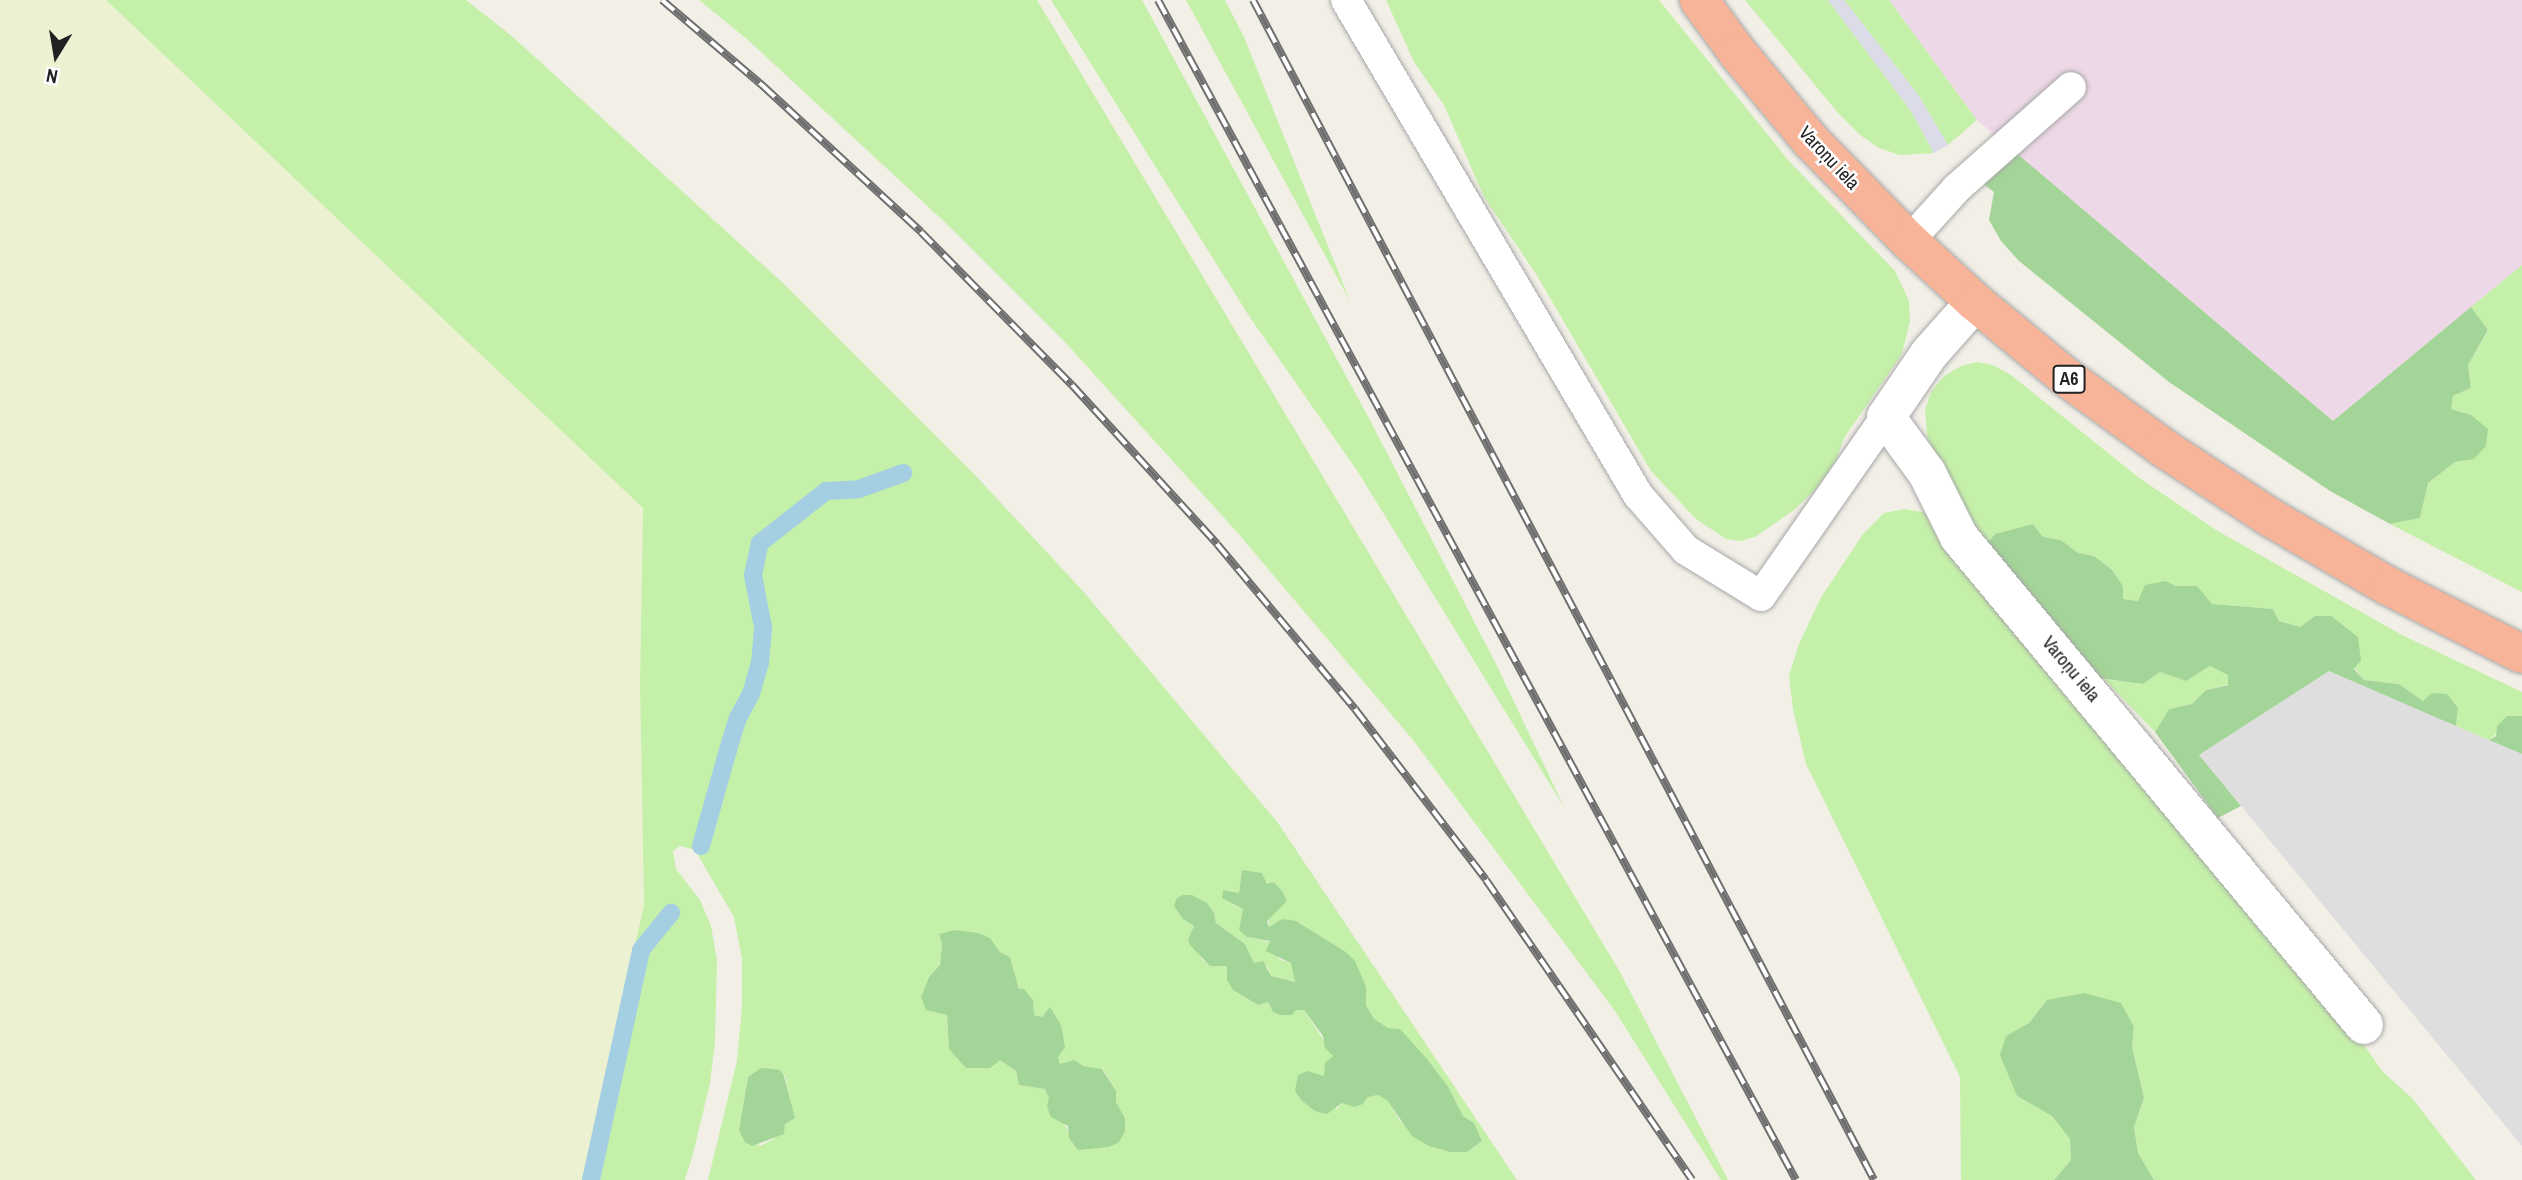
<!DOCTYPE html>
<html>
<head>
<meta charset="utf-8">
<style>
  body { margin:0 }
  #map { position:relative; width:2522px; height:1180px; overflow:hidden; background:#f2efe7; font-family:"Archivo Narrow",sans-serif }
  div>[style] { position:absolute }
  .residential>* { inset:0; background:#dfdede }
  .industrial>* { inset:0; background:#ecd8e6 }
  .farmland>* { inset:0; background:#ecf2d1 }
  .grass>* { inset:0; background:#c5f0a9 }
  .forest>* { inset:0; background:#a4d598 }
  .plaza>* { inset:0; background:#dcdbe8 }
  .stream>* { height:18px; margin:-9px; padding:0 9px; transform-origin:9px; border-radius:9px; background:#a4cfe3 }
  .roads { filter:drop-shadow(0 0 2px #a8a8a8) drop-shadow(0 0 2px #a8a8a8) }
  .service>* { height:30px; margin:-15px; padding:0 15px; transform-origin:15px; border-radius:15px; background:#fff }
  .minor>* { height:38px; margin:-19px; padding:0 19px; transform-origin:19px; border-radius:19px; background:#fff }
  .trunk>* { height:38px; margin:-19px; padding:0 19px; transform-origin:19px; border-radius:19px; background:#f7b498 }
  .rail>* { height:8px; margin-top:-4px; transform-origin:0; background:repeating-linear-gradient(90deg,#fff 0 16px,#6f6f6f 0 32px); box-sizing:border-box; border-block:2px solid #6f6f6f }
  span { translate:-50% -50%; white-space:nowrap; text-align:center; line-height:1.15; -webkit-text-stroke:5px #fff; paint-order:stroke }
  .shield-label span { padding:2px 5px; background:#fff; border:2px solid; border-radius:5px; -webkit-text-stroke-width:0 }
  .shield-label { font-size:18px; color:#212121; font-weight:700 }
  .street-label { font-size:19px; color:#212121 }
  .north { position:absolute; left:21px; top:21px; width:70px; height:70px; -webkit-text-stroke:5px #fff; paint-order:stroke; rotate:191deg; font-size:19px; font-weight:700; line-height:28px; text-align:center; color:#212121 }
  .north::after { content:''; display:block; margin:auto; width:24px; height:32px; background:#212121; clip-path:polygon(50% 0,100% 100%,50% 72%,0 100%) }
</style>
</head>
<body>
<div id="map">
  <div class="residential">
    <i style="clip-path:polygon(2329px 671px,2522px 754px,2522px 1146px,2199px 755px)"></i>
  </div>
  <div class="industrial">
    <i style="clip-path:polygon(1889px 0,2522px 0,2522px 265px,2333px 421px,1977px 120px)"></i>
  </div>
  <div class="farmland">
    <i style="clip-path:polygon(0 0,106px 0,643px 508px,640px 682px,644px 905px,582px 1180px,0 1180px)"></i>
  </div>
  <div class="grass">
    <i style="clip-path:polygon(evenodd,106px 0,466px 0,514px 38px,784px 284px,974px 474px,1082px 590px,1278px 823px,1517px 1180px,708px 1180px,737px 1061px,742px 1007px,742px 959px,734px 917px,695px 850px,680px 846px,673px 851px,676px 869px,700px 900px,711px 926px,717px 960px,715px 1041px,710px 1083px,693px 1154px,685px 1180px,582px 1180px,644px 905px,640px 682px,643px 508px,106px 0,1242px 871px,1262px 873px,1267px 884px,1269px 928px,1296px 921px,1346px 952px,1366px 987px,1366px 1005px,1374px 1019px,1449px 1088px,1463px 1116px,1474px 1123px,1482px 1141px,1467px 1152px,1400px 1121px,1387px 1099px,1378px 1095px,1368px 1097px,1363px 1104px,1342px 1103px,1336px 1110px,1334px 1056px,1304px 1010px,1270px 1007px,1268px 1002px,1258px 1005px,1233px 990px,1227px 966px,1210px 965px,1203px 960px,1188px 939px,1194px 926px,1214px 913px,1216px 923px,1245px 944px,1254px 964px,1268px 967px,1270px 976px,1295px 982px,1291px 963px,1279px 959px,1270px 942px,1247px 937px,1240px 930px,1243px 909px,1232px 904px,1239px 894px,1242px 871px,106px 0,990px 938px,1000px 952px,1010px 957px,1019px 989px,1034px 1015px,1042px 1017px,1060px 1064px,1103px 1069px,1116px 1091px,1116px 1102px,1125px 1118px,1109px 1147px,1078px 1149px,1045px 1089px,1019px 1085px,1016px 1071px,1000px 1060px,949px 1049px,947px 1015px,921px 997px,929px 977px,940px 965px,942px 944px,990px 938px,106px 0,785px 1076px,794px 1118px,784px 1123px,774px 1139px,760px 1146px,739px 1130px,748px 1077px,785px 1076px)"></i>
    <i style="clip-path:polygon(699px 0,1037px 0,1620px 972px,1728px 1180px,1721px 1180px,1615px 1011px,1413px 740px,1236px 531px,1064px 341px,950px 227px,748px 40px)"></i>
    <i style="clip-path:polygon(1051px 0,1142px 0,1371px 422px,1496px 664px,1564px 807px,1358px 472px,1249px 316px)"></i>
    <i style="clip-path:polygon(1186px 0,1225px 0,1244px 37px,1350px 301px)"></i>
    <i style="clip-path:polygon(1386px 0,1659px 0,1788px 160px,1895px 271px,1909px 301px,1910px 321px,1902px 354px,1844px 438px,1836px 461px,1817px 488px,1794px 510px,1755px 537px,1741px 541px,1726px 539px,1696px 519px,1651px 471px,1536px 274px,1484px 197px,1444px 105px,1414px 62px)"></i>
    <i style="clip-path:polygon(1745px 0,1828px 0,1911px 111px,1934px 153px,1900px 155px,1879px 148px,1860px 135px,1838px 113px)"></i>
    <i style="clip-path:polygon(1844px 0,1889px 0,1977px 120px,1948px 145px,1919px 96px)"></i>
    <i style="clip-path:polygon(2522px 265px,2522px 592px,2390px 524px,2420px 518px,2428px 483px,2455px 462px,2474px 459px,2471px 415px,2451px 409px,2453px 396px,2471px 388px,2468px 365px,2488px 331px,2471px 307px)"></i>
    <i style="clip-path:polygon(1977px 362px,1993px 365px,2011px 375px,2138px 477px,2216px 530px,2402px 635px,2522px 692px,2522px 716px,2516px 717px,2489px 740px,2456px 726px,2458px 708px,2423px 701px,2399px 684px,2364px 680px,2315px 616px,2300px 627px,2279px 621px,2273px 609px,2211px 604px,2197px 586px,2176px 586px,2166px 581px,2138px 601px,2123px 599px,2123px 586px,2112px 570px,2094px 556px,2078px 553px,2061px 540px,2043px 537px,2033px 524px,1996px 534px,1987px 544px,1935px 460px,1927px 435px,1925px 410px,1931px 392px,1944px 376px,1961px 366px)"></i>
    <i style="clip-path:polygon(1904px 509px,1922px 512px,1941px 525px,2347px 1021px,2383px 1072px,2412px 1098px,2476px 1180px,2154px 1180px,2138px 1153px,2134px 1127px,2144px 1098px,2132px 1047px,2134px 1027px,2047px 1000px,2029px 1023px,2006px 1036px,2017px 1096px,2052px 1116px,2070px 1139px,2071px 1160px,2054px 1180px,1961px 1180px,1960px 1077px,1806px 764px,1793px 709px,1789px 676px,1799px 644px,1820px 599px,1863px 534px,1884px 513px)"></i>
    <i style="clip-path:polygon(2210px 666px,2229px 675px,2228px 684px,2206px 690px,2192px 704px,2169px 709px,2155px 732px,2104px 679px,2143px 684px,2160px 672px,2186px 681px)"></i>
  </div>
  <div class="forest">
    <i style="clip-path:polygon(2008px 146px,2333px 421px,2471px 307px,2488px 330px,2468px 365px,2471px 388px,2453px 396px,2451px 409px,2471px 415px,2488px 429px,2486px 446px,2474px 459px,2455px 462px,2428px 483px,2420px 518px,2390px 524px,2330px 491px,2169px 382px,2019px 261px,2001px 241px,1989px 220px,1994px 192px,1975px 178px)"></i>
    <i style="clip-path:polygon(2033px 524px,2043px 537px,2061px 540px,2078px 553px,2094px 556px,2112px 570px,2123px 586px,2123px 599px,2138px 601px,2145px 585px,2166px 581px,2176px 586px,2197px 586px,2212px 604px,2273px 609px,2279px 621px,2300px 627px,2315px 616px,2331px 616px,2358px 637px,2361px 660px,2354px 669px,2364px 680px,2399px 684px,2423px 701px,2432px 693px,2447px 694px,2458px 708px,2456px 726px,2329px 671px,2199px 755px,2241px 806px,2218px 818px,2155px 732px,2169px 709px,2192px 704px,2206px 690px,2228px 685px,2228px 675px,2210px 666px,2186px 681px,2160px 672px,2143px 684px,2098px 678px,1987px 544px,1995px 534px)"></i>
    <i style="clip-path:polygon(2507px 716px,2522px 716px,2522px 754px,2489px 740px,2496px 736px,2497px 726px)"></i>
    <i style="clip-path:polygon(1242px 870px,1262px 873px,1267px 884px,1274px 882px,1282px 891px,1287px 901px,1267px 921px,1269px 927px,1282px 919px,1296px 921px,1346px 952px,1355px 961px,1366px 987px,1366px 1005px,1374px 1019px,1388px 1028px,1400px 1029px,1427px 1059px,1449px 1088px,1463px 1116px,1474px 1123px,1482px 1141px,1467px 1152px,1450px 1152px,1429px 1146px,1412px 1136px,1387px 1100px,1378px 1095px,1368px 1097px,1363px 1104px,1354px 1107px,1342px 1103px,1327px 1114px,1315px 1111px,1301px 1100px,1295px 1091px,1298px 1075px,1307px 1071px,1324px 1076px,1325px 1063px,1333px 1056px,1325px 1048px,1323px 1036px,1304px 1010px,1296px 1010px,1292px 1015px,1280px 1015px,1273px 1012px,1268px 1002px,1258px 1005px,1233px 990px,1227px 980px,1227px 966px,1210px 966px,1190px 945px,1188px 939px,1194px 926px,1183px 919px,1174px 906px,1177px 898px,1183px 895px,1192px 895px,1207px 903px,1214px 913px,1216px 923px,1245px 944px,1254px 963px,1263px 961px,1271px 976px,1295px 982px,1291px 963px,1266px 951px,1270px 941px,1247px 937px,1239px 930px,1243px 909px,1222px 898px,1223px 890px,1239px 893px)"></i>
    <i style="clip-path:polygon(954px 930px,978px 933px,990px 938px,1000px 952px,1010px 957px,1019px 989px,1024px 989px,1033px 1000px,1034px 1015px,1042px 1017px,1050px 1007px,1061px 1025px,1065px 1047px,1058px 1057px,1060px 1064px,1074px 1060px,1083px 1066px,1102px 1069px,1116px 1091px,1116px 1102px,1125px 1118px,1125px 1131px,1119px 1142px,1109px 1147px,1078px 1150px,1069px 1138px,1068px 1126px,1051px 1117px,1047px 1107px,1049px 1098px,1045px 1089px,1019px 1085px,1016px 1071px,1000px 1060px,990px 1068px,966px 1068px,949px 1049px,947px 1015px,926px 1010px,921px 997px,929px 977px,940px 965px,942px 944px,939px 934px)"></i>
    <i style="clip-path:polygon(2084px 993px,2121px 1003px,2134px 1027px,2132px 1047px,2144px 1098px,2134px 1127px,2138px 1153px,2154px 1180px,2054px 1180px,2071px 1160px,2070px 1139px,2052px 1116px,2017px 1096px,2000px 1055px,2006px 1036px,2029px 1023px,2047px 1000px)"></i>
    <i style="clip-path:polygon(761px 1068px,780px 1070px,784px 1076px,795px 1118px,785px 1124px,784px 1134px,752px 1146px,745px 1142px,739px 1130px,748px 1077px)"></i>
  </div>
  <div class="plaza">
    <i style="clip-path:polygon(1828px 0,1844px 0,1919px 96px,1948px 145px,1934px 153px,1911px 111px)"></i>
  </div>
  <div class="stream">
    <i style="left:701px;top:846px;width:100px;rotate:-74.3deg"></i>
    <i style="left:728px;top:750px;width:34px;rotate:-73deg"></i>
    <i style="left:738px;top:718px;width:27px;rotate:-62deg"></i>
    <i style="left:751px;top:694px;width:32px;rotate:-74deg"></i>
    <i style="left:760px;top:663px;width:36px;rotate:-85deg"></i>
    <i style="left:763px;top:627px;width:53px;rotate:-100.9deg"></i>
    <i style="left:753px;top:575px;width:33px;rotate:-78deg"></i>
    <i style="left:760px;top:543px;width:84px;rotate:-38.2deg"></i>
    <i style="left:826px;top:491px;width:33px;rotate:-3deg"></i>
    <i style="left:859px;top:489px;width:47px;rotate:-20deg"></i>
    <i style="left:591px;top:1180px;width:235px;rotate:-77.7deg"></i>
    <i style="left:641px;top:950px;width:48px;rotate:-51deg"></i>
  </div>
  <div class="roads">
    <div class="service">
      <i style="left:1346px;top:0;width:575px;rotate:59.46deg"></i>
      <i style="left:1638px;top:495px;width:73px;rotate:48.9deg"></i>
      <i style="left:1686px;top:550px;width:88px;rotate:31.5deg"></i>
      <i style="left:1761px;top:596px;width:218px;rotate:-55.1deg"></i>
      <i style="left:1909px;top:241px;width:72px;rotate:-47.8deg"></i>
      <i style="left:1957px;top:188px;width:152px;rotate:-41.5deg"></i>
    </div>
    <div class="minor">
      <i style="left:1975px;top:302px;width:69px;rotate:131.5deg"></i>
      <i style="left:1929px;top:354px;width:76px;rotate:124.3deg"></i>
      <i style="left:1886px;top:417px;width:69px;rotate:53.8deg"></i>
      <i style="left:1927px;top:473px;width:72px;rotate:63.4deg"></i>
      <i style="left:1959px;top:537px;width:634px;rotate:50.31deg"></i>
    </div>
    <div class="trunk">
      <i style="left:1699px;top:0;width:64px;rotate:53.8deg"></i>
      <i style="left:1737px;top:52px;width:116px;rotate:50.3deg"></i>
      <i style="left:1811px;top:141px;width:140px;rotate:45.6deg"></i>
      <i style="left:1909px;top:241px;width:90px;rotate:42.7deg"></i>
      <i style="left:1975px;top:302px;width:118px;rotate:39.5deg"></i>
      <i style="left:2066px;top:377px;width:122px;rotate:36deg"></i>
      <i style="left:2165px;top:449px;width:126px;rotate:33.1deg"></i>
      <i style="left:2271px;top:518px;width:135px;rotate:30.2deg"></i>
      <i style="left:2388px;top:586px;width:150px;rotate:26.9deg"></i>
    </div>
  </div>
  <div class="rail">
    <i style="left:662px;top:0;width:133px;rotate:40.4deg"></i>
    <i style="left:763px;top:86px;width:215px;rotate:42.7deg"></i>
    <i style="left:921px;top:232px;width:215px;rotate:45.4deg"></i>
    <i style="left:1072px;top:385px;width:215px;rotate:47.6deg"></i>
    <i style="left:1217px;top:544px;width:215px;rotate:50.1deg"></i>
    <i style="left:1355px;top:709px;width:215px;rotate:52.5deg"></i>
    <i style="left:1486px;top:880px;width:364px;rotate:55.5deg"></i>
    <i style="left:1158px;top:0;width:1341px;rotate:61.6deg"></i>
    <i style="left:1253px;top:0;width:1333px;rotate:62.24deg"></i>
  </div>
  <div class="shield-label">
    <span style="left:2069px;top:379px">A6</span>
  </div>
  <div class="street-label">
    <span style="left:1829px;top:158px;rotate:47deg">Varoņu iela</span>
    <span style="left:2071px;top:669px;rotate:50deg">Varoņu iela</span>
  </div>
  <div class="north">N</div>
</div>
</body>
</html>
